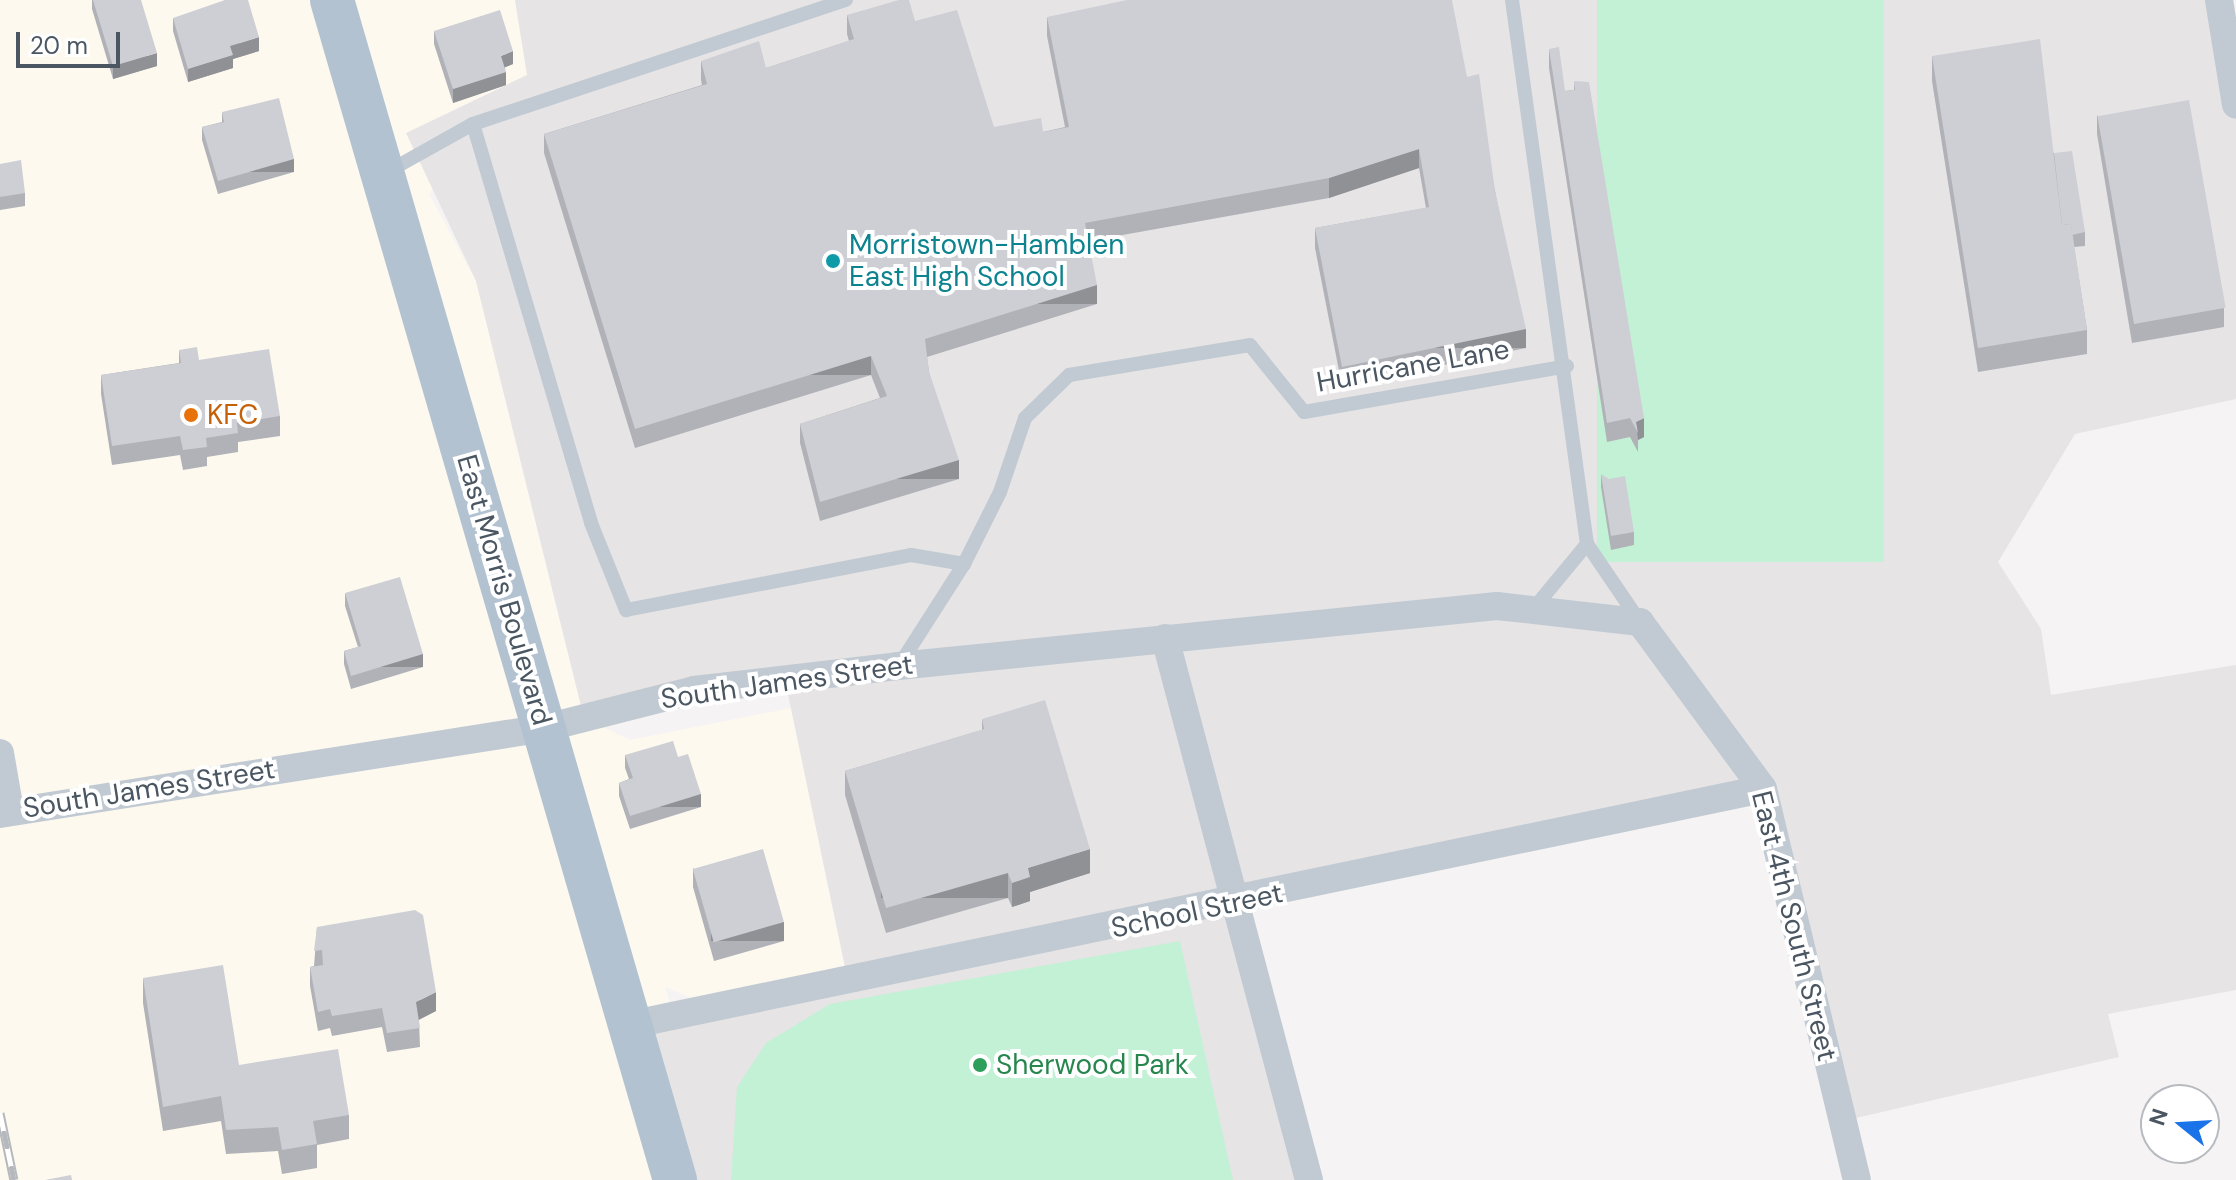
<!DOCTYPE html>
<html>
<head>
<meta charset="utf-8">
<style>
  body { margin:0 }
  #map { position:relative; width:2236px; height:1180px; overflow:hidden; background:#f5f3f3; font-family:"DM Sans",sans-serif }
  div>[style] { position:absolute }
  .commercial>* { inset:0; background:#fdf9ef }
  .education>* { inset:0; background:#e6e4e5 }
  .green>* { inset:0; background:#c3f1d5; transform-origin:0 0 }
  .service>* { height:14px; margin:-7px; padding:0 7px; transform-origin:7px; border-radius:7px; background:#c1cad2 }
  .minor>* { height:28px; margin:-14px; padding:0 14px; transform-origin:14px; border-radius:14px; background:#c1cad2 }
  .primary>* { height:44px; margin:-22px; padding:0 22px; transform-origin:22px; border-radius:22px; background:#b3c2d1 }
  .rail>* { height:9px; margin-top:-4.5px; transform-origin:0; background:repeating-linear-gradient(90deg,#fff 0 18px,#b5b8bd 0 36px); box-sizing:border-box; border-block:2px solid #b5b8bd }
  .wall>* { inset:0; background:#b0b2b7 }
  .shaded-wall>* { inset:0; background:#909195; transform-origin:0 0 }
  .building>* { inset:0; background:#cdcfd5; transform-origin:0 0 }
  .dots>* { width:22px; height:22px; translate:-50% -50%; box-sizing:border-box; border:4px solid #fff; border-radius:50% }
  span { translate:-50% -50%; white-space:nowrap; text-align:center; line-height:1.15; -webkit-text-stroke:8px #fff; paint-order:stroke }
  .culture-label { font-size:28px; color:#0d838f }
  .left { translate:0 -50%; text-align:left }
  .street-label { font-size:28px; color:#4a5661 }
  .food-label { font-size:28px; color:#c56008 }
  .leisure-label { font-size:28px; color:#27864d }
  .north { position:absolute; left:2140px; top:1084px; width:80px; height:80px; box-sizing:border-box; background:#fff; border:2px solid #b7bbc0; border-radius:50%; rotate:288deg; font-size:22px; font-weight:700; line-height:32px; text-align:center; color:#4a5661 }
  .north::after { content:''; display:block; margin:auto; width:28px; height:36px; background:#1a73e8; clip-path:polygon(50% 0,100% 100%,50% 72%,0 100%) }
  .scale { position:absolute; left:16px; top:32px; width:104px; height:36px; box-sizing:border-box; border:4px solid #4a5661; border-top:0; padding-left:10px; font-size:24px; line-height:28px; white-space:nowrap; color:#4a5661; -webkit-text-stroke:6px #fff; paint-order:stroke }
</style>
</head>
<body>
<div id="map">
  <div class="commercial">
    <i style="clip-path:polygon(0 0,515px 0,527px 75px,429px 194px,476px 281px,584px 718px,630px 740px,791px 708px,845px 969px,691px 998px,665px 987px,725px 1180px,0 1180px)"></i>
  </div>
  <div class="education">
    <i style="clip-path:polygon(515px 0,2219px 0,2236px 38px,2236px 399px,2075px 434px,1998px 562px,2041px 629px,2051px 695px,2236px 665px,2236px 990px,2108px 1014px,2119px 1057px,1843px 1121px,1764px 790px,1232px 904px,1309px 1180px,675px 1180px,629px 1025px,848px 981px,785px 680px,584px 718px,476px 281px,406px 133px,527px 75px)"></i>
  </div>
  <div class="green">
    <i style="left:1597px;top:0;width:287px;height:562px"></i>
    <i style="clip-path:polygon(1180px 941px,1233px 1180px,731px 1180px,737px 1087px,766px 1043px,830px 1004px)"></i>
  </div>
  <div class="service">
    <i style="left:1512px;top:0;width:549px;rotate:82.15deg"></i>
    <i style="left:1587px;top:544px;width:83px;rotate:129.6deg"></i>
    <i style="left:473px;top:124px;width:416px;rotate:73.5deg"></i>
    <i style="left:591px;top:523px;width:94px;rotate:68.1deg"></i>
    <i style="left:626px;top:610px;width:290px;rotate:-10.9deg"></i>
    <i style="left:911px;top:555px;width:54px;rotate:9.6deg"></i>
    <i style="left:387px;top:172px;width:98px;rotate:-29.2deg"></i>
    <i style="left:473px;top:124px;width:393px;rotate:-18.4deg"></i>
    <i style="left:1587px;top:544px;width:94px;rotate:55.8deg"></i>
    <i style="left:900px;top:664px;width:119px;rotate:-57.4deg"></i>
    <i style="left:964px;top:564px;width:80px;rotate:-63.4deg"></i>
    <i style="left:1000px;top:492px;width:78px;rotate:-71.3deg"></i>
    <i style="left:1025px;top:418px;width:62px;rotate:-44.3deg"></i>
    <i style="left:1069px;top:375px;width:183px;rotate:-9.4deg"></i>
    <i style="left:1250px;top:345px;width:86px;rotate:51.1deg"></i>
    <i style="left:1304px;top:412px;width:267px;rotate:-9.9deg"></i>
  </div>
  <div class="minor">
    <i style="left:2219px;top:0;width:106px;rotate:80.8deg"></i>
    <i style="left:1165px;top:638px;width:561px;rotate:75.12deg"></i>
    <i style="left:0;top:753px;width:59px;rotate:80.2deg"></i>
    <i style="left:0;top:814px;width:552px;rotate:-8.97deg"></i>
    <i style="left:545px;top:728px;width:154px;rotate:-14.3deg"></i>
    <i style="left:694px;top:690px;width:205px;rotate:-6.7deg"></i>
    <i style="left:898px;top:666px;width:602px;rotate:-5.72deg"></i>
    <i style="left:1497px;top:606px;width:144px;rotate:6.4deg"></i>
    <i style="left:1640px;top:622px;width:207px;rotate:53.6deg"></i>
    <i style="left:1763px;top:789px;width:402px;rotate:76.5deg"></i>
    <i style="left:629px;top:1025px;width:1158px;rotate:-11.76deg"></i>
  </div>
  <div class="primary">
    <i style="left:332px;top:0;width:1229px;rotate:73.79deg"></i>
  </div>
  <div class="rail">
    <i style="left:0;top:1113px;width:68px;rotate:78.2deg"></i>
  </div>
  <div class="wall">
    <i style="clip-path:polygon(92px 0,93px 0,157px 66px,113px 79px,92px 9px)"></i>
    <i style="clip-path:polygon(847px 15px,915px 21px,994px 127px,1043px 132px,1065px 127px,1047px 36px,1047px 17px,1467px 77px,1495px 191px,1526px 348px,1342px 386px,1315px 248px,1315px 228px,1426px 208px,1419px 168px,1329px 198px,1089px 241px,1097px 304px,927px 357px,929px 372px,959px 479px,820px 521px,800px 443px,800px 424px,880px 398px,871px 375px,635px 448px,544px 153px,544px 134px,702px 85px,701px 80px,701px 61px,766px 68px,849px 41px,847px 34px)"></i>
    <i style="clip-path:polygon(173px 18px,259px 51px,233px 59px,233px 68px,188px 82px,173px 31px)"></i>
    <i style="clip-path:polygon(434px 31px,513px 64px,505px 67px,506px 85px,453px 103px,434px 44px)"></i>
    <i style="clip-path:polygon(1549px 49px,1565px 91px,1574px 90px,1574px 81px,1644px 437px,1638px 440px,1638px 452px,1630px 437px,1607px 442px,1549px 68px)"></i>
    <i style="clip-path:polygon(1932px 56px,2054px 153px,2085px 232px,2085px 246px,2074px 247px,2087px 330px,2087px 354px,1978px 372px,1932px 81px)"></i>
    <i style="clip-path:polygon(222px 112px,294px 172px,218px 194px,202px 140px,202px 127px,222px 122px)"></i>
    <i style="clip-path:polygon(2097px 115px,2224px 308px,2224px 327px,2132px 343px,2097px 134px)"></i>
    <i style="clip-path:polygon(0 164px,25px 193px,25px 206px,0 210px)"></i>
    <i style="clip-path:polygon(179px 350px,199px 360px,280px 416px,280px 436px,238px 442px,238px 452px,207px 457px,207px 466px,183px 470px,180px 455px,112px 465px,101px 394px,101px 375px,179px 363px)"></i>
    <i style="clip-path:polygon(1601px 474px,1634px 532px,1634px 545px,1611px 550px,1601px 487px)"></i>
    <i style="clip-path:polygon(345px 593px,423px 667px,351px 689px,344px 664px,344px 651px,358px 647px,345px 606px)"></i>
    <i style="clip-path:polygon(982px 719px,1090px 873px,1030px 892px,1030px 901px,1012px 907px,1008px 898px,886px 933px,845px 795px,845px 771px,982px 730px)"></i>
    <i style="clip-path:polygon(625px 755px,678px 757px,701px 807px,630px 829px,619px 796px,619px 783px,629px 779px,625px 768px)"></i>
    <i style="clip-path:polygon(693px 868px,784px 941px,714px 961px,693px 887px)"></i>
    <i style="clip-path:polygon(317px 927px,436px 1011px,419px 1020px,420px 1047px,387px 1052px,382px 1027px,332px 1036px,330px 1028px,318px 1031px,310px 986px,310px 967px,314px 966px)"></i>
    <i style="clip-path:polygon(143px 978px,239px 1065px,349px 1115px,349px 1139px,317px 1145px,317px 1168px,282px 1174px,278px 1151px,226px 1154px,221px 1121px,163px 1131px,143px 1003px)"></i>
  </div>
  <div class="shaded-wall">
    <i style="clip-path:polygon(259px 37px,259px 51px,233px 59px,233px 68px,188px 82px,188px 69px,230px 46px)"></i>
    <i style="clip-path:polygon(513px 51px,513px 64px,501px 69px,501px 56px)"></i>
    <i style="clip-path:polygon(157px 53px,157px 66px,113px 79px,113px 66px)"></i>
    <i style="clip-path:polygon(506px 72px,506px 85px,453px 103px,453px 89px)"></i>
    <i style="clip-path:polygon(1419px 149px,1419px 168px,1329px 198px,1329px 178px)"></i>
    <i style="left:294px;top:159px;width:13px;height:79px;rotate:90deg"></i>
    <i style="left:1097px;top:285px;width:19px;height:180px;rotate:90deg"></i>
    <i style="left:1526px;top:329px;width:19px;height:188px;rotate:90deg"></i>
    <i style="left:871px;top:356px;width:19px;height:247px;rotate:90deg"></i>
    <i style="clip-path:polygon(1644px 418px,1644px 437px,1638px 440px,1636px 422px)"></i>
    <i style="left:959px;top:460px;width:19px;height:145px;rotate:90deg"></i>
    <i style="left:423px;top:654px;width:13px;height:75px;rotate:90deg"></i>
    <i style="left:701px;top:794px;width:13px;height:74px;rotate:90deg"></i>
    <i style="clip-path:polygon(1090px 849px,1090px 873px,1030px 892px,1030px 901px,1012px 907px,1012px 883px,1028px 868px)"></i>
    <i style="left:1008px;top:873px;width:25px;height:127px;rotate:90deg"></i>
    <i style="left:784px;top:922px;width:19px;height:73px;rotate:90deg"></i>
    <i style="clip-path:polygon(436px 992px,436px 1011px,416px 1021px,416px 1002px)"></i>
  </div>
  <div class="building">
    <i style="clip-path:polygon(93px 0,141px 0,157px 53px,113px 66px)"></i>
    <i style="clip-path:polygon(225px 0,248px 0,259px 37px,230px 46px,233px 55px,188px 69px,173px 18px)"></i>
    <i style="clip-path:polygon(899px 0,909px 0,915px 21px,957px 10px,994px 127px,1041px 118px,1043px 132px,1069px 127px,1047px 17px,1127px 0,1452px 0,1467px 77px,1479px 74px,1495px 191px,1526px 329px,1342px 367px,1315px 228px,1429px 207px,1419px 149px,1329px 178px,1085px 223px,1097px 285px,925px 339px,929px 372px,959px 460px,820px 502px,800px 424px,887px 396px,871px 356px,635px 429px,544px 134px,707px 84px,701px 61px,759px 41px,766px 68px,854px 39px,847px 15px)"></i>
    <i style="clip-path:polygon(500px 10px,513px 51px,501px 56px,506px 72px,453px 89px,434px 31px)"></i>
    <i style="clip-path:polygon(2040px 39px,2062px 225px,2071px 224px,2087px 330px,1978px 348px,1932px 56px)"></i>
    <i style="clip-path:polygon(1559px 47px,1565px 91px,1575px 90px,1574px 81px,1589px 82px,1644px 418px,1636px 422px,1638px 433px,1630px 418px,1607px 423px,1549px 49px)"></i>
    <i style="clip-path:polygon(279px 98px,294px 159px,218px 181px,202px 127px,224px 122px,222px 112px)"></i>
    <i style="left:2189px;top:100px;width:211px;height:93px;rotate:80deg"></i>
    <i style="clip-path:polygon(2072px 151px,2085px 232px,2072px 235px,2071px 224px,2062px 225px,2054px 153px)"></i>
    <i style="clip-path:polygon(21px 160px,25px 193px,0 197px,0 164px)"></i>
    <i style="clip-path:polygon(197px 347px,199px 360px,269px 349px,280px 416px,237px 423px,238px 433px,206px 438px,207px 447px,183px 450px,180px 436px,112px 446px,101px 375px,181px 363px,179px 350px)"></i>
    <i style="clip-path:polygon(1601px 474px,1609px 479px,1625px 476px,1634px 532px,1611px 536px)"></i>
    <i style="clip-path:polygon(400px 577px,423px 654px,351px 676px,344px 651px,361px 646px,345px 593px)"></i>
    <i style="clip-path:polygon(1045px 700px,1090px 849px,1028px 868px,1030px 877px,1012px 883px,1008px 873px,886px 908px,845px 771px,984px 729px,982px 719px)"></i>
    <i style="clip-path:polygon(673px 741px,678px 757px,688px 754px,701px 794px,630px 816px,619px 783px,633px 778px,625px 755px)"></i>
    <i style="left:763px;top:849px;width:76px;height:73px;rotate:74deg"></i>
    <i style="clip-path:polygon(415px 910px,423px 915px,436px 992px,416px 1002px,420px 1028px,387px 1033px,382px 1008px,332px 1016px,330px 1009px,318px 1012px,310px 967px,323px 965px,322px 950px,314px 951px,317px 927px)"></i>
    <i style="clip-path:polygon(223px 965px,239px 1065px,338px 1049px,349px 1115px,313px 1121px,317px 1144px,282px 1150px,278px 1127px,226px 1130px,221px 1096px,163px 1107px,143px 978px)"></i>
    <i style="clip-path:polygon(71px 1175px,72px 1180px,45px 1180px)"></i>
  </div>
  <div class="dots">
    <i style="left:833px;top:261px;background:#0f9aa8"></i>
    <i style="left:191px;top:415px;background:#e8710a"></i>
    <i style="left:980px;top:1065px;background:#2e9e5b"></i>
  </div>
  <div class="culture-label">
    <span class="left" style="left:849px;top:261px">Morristown-Hamblen<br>East High School</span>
  </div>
  <div class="street-label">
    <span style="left:1413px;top:366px;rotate:-10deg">Hurricane Lane</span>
    <span style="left:504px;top:590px;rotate:74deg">East Morris Boulevard</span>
    <span style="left:787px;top:682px;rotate:-8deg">South James Street</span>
    <span style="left:149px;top:789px;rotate:-9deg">South James Street</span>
    <span style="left:1197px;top:911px;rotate:-12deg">School Street</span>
    <span style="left:1794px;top:926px;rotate:76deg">East 4th South Street</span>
  </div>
  <div class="food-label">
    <span class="left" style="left:207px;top:415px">KFC</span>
  </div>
  <div class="leisure-label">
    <span class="left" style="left:996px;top:1065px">Sherwood Park</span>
  </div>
  <div class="north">N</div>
  <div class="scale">20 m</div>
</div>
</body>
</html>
